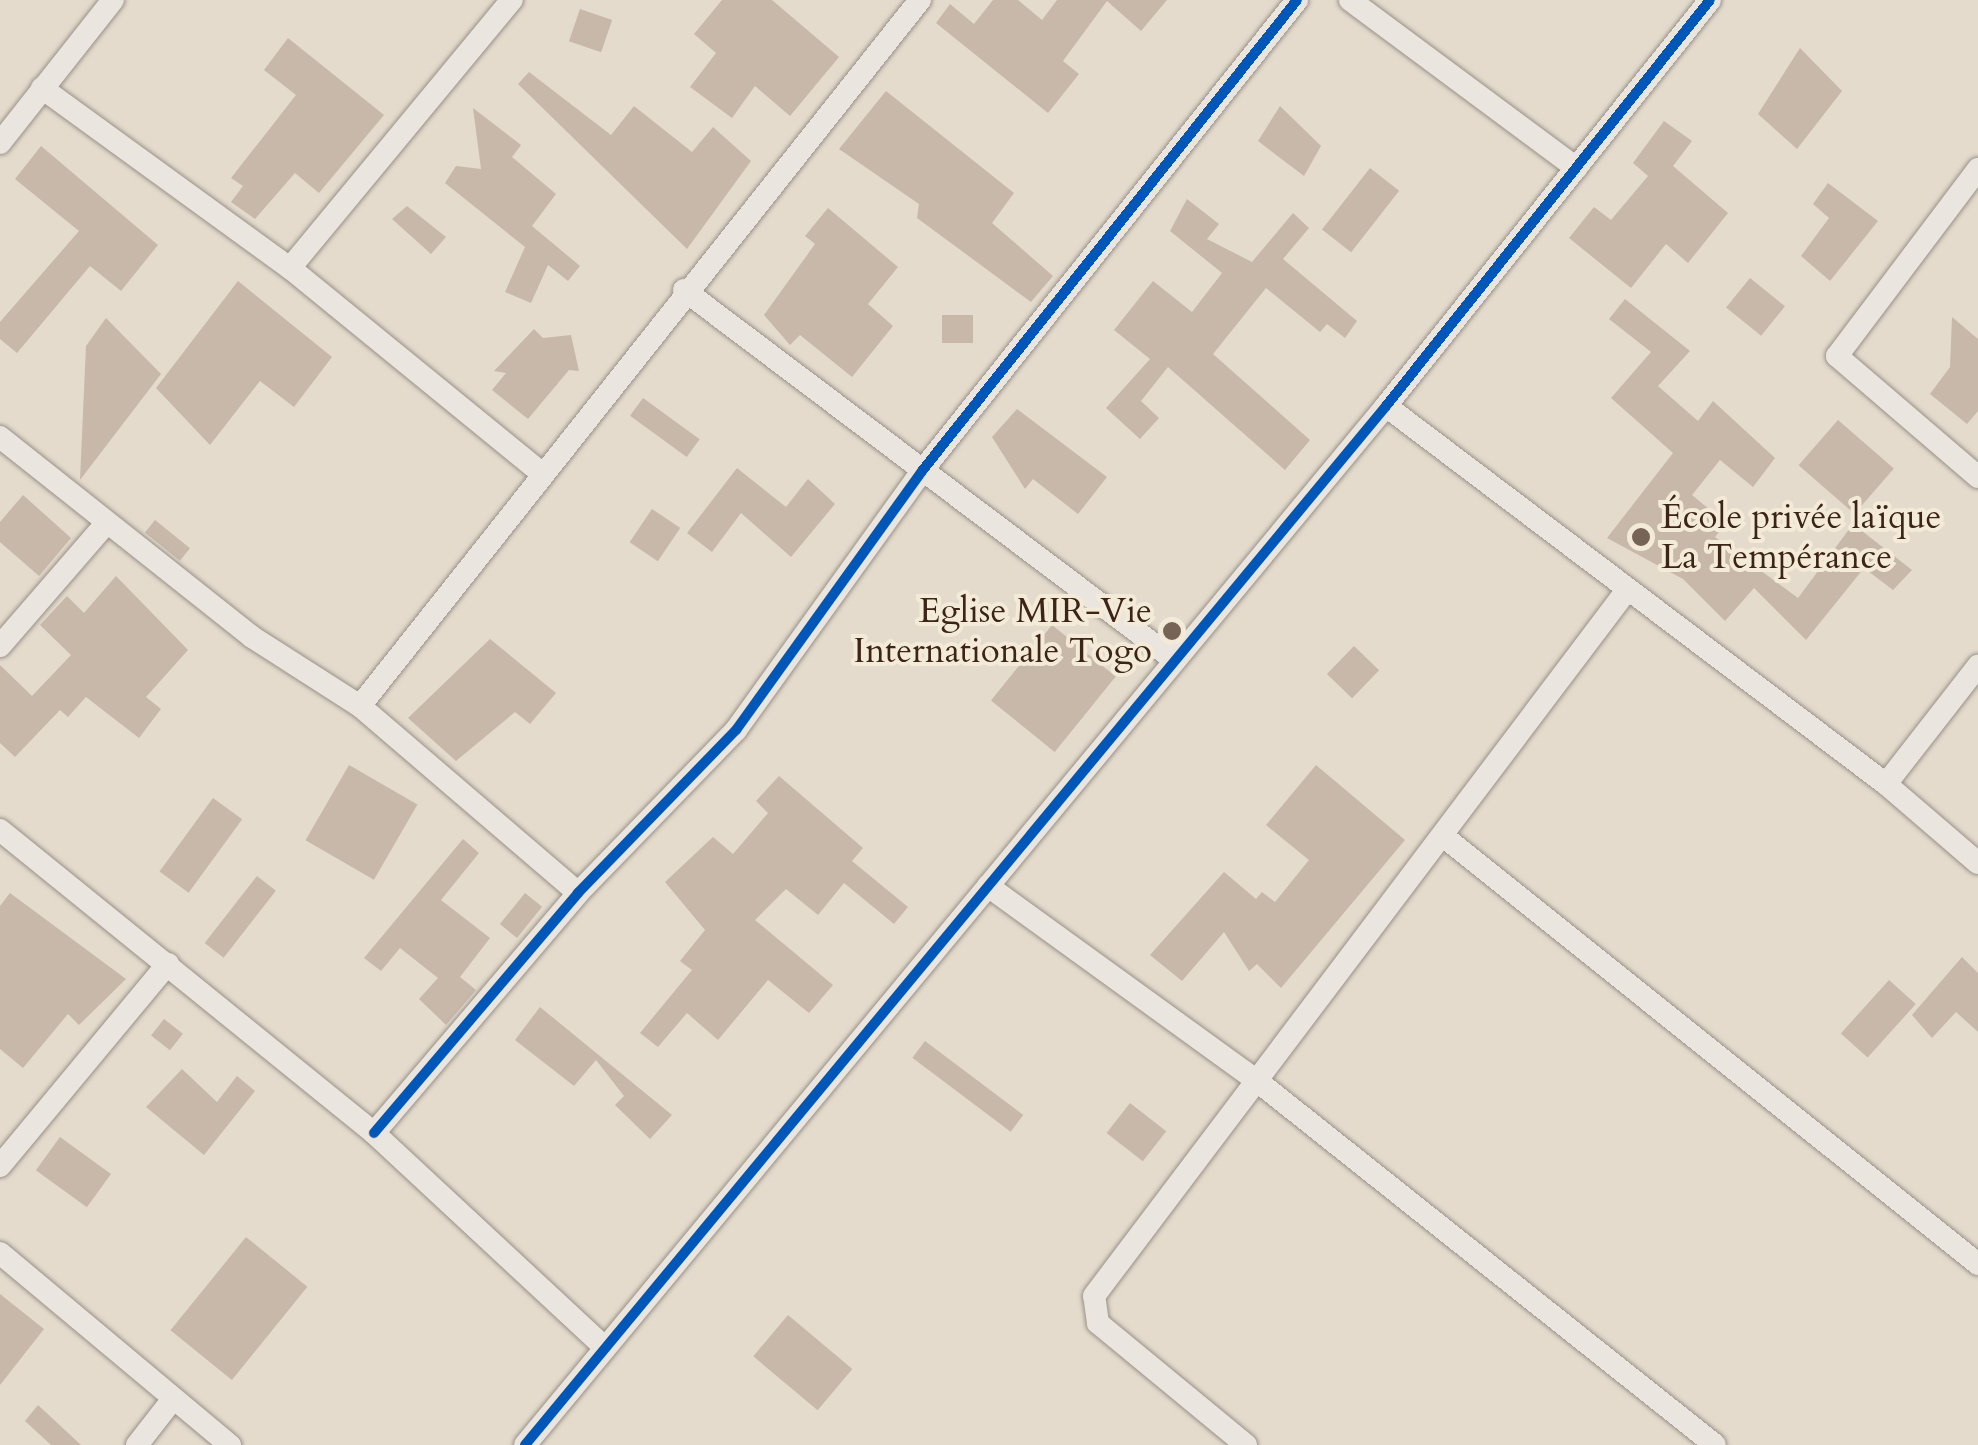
<!DOCTYPE html>
<html>
<head>
<meta charset="utf-8">
<style>
  body { margin:0 }
  #map { position:relative; width:1978px; height:1445px; overflow:hidden; background:#e4dbcd; font-family:Cardo,serif }
  div>[style] { position:absolute }
  .building>* { inset:0; background:#c7b8aa; transform-origin:0 0 }
  .roads { filter:drop-shadow(0 0 2px #999188) drop-shadow(0 0 2px #999188) }
  .minor>* { height:22px; margin:-11px; padding:0 11px; transform-origin:11px; border-radius:11px; background:#eae5de }
  .cycleway>* { height:10px; margin:-5px; padding:0 5px; transform-origin:5px; border-radius:5px; background:#0057b8 }
  .dots>* { width:28px; height:28px; translate:-50% -50%; box-sizing:border-box; border:5px solid #f4ead8; border-radius:50% }
  span { translate:-50% -50%; white-space:nowrap; text-align:center; line-height:1.15; -webkit-text-stroke:8px #f4ead8; paint-order:stroke }
  .poi-label { font-size:35px; color:#3b2418 }
  .left { translate:0 -50%; text-align:left }
  .right { translate:-100% -50%; text-align:right }
</style>
</head>
<body>
<div id="map">
  <div class="building">
    <i style="clip-path:polygon(722px 0,772px 0,839px 57px,790px 116px,755px 86px,732px 118px,690px 87px,716px 53px,694px 34px)"></i>
    <i style="clip-path:polygon(993px 0,1018px 0,1042px 20px,1057px 0,1167px 0,1141px 31px,1107px 1px,1063px 61px,1079px 74px,1048px 113px,936px 23px,950px 4px,974px 24px)"></i>
    <i style="left:580px;top:9px;width:34px;height:34px;rotate:19deg"></i>
    <i style="clip-path:polygon(288px 38px,384px 115px,319px 193px,295px 173px,255px 219px,231px 202px,243px 186px,231px 178px,296px 95px,264px 70px)"></i>
    <i style="clip-path:polygon(1800px 48px,1842px 91px,1797px 149px,1758px 114px)"></i>
    <i style="clip-path:polygon(529px 72px,611px 135px,634px 106px,692px 152px,713px 127px,751px 161px,687px 249px,518px 84px)"></i>
    <i style="clip-path:polygon(886px 91px,1014px 193px,992px 223px,1053px 276px,1031px 302px,917px 218px,919px 204px,839px 149px)"></i>
    <i style="clip-path:polygon(1280px 106px,1321px 146px,1304px 176px,1258px 141px)"></i>
    <i style="clip-path:polygon(473px 108px,521px 145px,512px 157px,556px 194px,532px 226px,580px 266px,568px 281px,548px 265px,531px 303px,505px 292px,525px 247px,445px 183px,456px 166px,481px 169px)"></i>
    <i style="clip-path:polygon(1664px 121px,1692px 141px,1673px 166px,1728px 213px,1688px 263px,1666px 244px,1631px 288px,1569px 238px,1594px 207px,1611px 220px,1648px 176px,1633px 163px)"></i>
    <i style="clip-path:polygon(41px 146px,158px 245px,121px 291px,90px 266px,17px 353px,0 339px,0 322px,79px 231px,15px 179px)"></i>
    <i style="left:1370px;top:168px;width:37px;height:78px;rotate:38deg"></i>
    <i style="clip-path:polygon(1828px 183px,1878px 221px,1830px 281px,1801px 256px,1829px 218px,1813px 204px)"></i>
    <i style="clip-path:polygon(1187px 199px,1219px 224px,1207px 239px,1252px 262px,1293px 213px,1309px 228px,1283px 259px,1357px 321px,1345px 338px,1327px 324px,1320px 332px,1266px 288px,1213px 354px,1310px 440px,1285px 470px,1168px 367px,1141px 401px,1159px 418px,1140px 439px,1106px 408px,1150px 359px,1114px 330px,1153px 281px,1192px 312px,1222px 273px,1170px 231px)"></i>
    <i style="clip-path:polygon(407px 206px,446px 237px,431px 254px,392px 219px)"></i>
    <i style="clip-path:polygon(828px 208px,898px 267px,868px 304px,893px 326px,852px 377px,800px 335px,790px 345px,764px 315px,815px 244px,805px 236px)"></i>
    <i style="left:1750px;top:278px;width:45px;height:38px;rotate:39deg"></i>
    <i style="clip-path:polygon(238px 281px,332px 357px,294px 407px,260px 381px,210px 445px,156px 388px)"></i>
    <i style="clip-path:polygon(1625px 299px,1690px 351px,1658px 386px,1698px 421px,1713px 401px,1775px 458px,1753px 487px,1720px 460px,1692px 495px,1726px 523px,1715px 537px,1798px 598px,1853px 524px,1912px 570px,1893px 590px,1864px 568px,1806px 640px,1754px 588px,1725px 621px,1683px 579px,1607px 538px,1673px 453px,1611px 398px,1651px 352px,1609px 319px)"></i>
    <i style="left:942px;top:315px;width:31px;height:28px"></i>
    <i style="clip-path:polygon(1952px 317px,1978px 339px,1978px 411px,1967px 424px,1930px 394px,1950px 367px)"></i>
    <i style="clip-path:polygon(106px 318px,161px 374px,80px 480px,86px 346px)"></i>
    <i style="clip-path:polygon(534px 329px,543px 338px,571px 335px,579px 371px,569px 370px,528px 419px,492px 390px,506px 373px,494px 371px)"></i>
    <i style="left:643px;top:398px;width:70px;height:22px;rotate:36deg"></i>
    <i style="clip-path:polygon(1017px 409px,1107px 477px,1078px 514px,1033px 479px,1025px 489px,992px 437px)"></i>
    <i style="left:1838px;top:420px;width:74px;height:60px;rotate:41deg"></i>
    <i style="clip-path:polygon(737px 468px,786px 507px,808px 479px,835px 504px,791px 557px,741px 513px,712px 552px,687px 533px)"></i>
    <i style="clip-path:polygon(23px 495px,71px 538px,39px 576px,0 542px,0 522px)"></i>
    <i style="left:652px;top:509px;width:34px;height:40px;rotate:34deg"></i>
    <i style="left:155px;top:520px;width:45px;height:16px;rotate:39deg"></i>
    <i style="clip-path:polygon(116px 576px,188px 650px,146px 697px,161px 709px,139px 738px,86px 697px,68px 717px,60px 710px,15px 757px,0 743px,0 665px,32px 696px,71px 655px,40px 625px,67px 596px,84px 613px)"></i>
    <i style="left:1052px;top:625px;width:82px;height:97px;rotate:39deg"></i>
    <i style="clip-path:polygon(490px 639px,556px 693px,530px 724px,515px 712px,456px 761px,408px 718px)"></i>
    <i style="left:1354px;top:646px;width:35px;height:39px;rotate:44deg"></i>
    <i style="left:349px;top:765px;width:79px;height:87px;rotate:30deg"></i>
    <i style="clip-path:polygon(1316px 765px,1405px 840px,1281px 988px,1257px 964px,1249px 971px,1224px 932px,1182px 981px,1150px 955px,1224px 872px,1256px 899px,1262px 892px,1275px 902px,1309px 860px,1266px 825px)"></i>
    <i style="clip-path:polygon(779px 776px,863px 848px,852px 861px,908px 907px,894px 924px,844px 883px,818px 915px,786px 889px,755px 920px,833px 985px,809px 1013px,768px 980px,718px 1040px,687px 1013px,658px 1047px,640px 1033px,692px 970px,680px 961px,705px 930px,665px 882px,713px 837px,733px 854px,768px 813px,756px 801px)"></i>
    <i style="left:213px;top:798px;width:36px;height:91px;rotate:36deg"></i>
    <i style="clip-path:polygon(463px 839px,479px 853px,441px 900px,490px 938px,460px 977px,476px 990px,446px 1025px,419px 999px,438px 978px,400px 948px,381px 971px,364px 958px)"></i>
    <i style="left:257px;top:876px;width:24px;height:85px;rotate:38deg"></i>
    <i style="clip-path:polygon(10px 893px,126px 979px,79px 1025px,68px 1014px,23px 1068px,0 1049px,0 906px)"></i>
    <i style="left:525px;top:893px;width:22px;height:40px;rotate:39deg"></i>
    <i style="clip-path:polygon(1962px 957px,1978px 973px,1978px 1032px,1956px 1012px,1932px 1038px,1912px 1015px)"></i>
    <i style="left:1889px;top:980px;width:36px;height:72px;rotate:42deg"></i>
    <i style="clip-path:polygon(540px 1007px,672px 1115px,650px 1139px,615px 1105px,624px 1096px,596px 1060px,574px 1086px,515px 1040px)"></i>
    <i style="left:164px;top:1019px;width:24px;height:21px;rotate:38deg"></i>
    <i style="left:925px;top:1041px;width:123px;height:21px;rotate:37deg"></i>
    <i style="clip-path:polygon(182px 1069px,217px 1102px,237px 1076px,255px 1091px,204px 1155px,146px 1107px)"></i>
    <i style="left:1130px;top:1103px;width:46px;height:38px;rotate:38deg"></i>
    <i style="left:60px;top:1137px;width:63px;height:41px;rotate:36deg"></i>
    <i style="left:246px;top:1237px;width:79px;height:120px;rotate:39deg"></i>
    <i style="clip-path:polygon(0 1294px,44px 1329px,0 1385px)"></i>
    <i style="left:788px;top:1315px;width:84px;height:54px;rotate:40deg"></i>
    <i style="clip-path:polygon(38px 1405px,81px 1445px,51px 1445px,25px 1421px)"></i>
  </div>
  <div class="roads">
    <div class="minor">
      <i style="left:1350px;top:0;width:282px;rotate:36.6deg"></i>
      <i style="left:42px;top:88px;width:306px;rotate:36deg"></i>
      <i style="left:290px;top:268px;width:321px;rotate:39.2deg"></i>
      <i style="left:0;top:143px;width:182px;rotate:-51.7deg"></i>
      <i style="left:1978px;top:169px;width:234px;rotate:127deg"></i>
      <i style="left:1837px;top:356px;width:186px;rotate:40.6deg"></i>
      <i style="left:290px;top:268px;width:348px;rotate:-50.4deg"></i>
      <i style="left:684px;top:290px;width:611px;rotate:37.02deg"></i>
      <i style="left:1386px;top:406px;width:627px;rotate:37.09deg"></i>
      <i style="left:1886px;top:784px;width:121px;rotate:40.7deg"></i>
      <i style="left:0;top:437px;width:322px;rotate:38.4deg"></i>
      <i style="left:252px;top:637px;width:128px;rotate:32.6deg"></i>
      <i style="left:360px;top:706px;width:287px;rotate:40.6deg"></i>
      <i style="left:0;top:646px;width:159px;rotate:-49.1deg"></i>
      <i style="left:360px;top:706px;width:901px;rotate:-51.58deg"></i>
      <i style="left:1886px;top:784px;width:150px;rotate:-52.1deg"></i>
      <i style="left:0;top:830px;width:481px;rotate:39deg"></i>
      <i style="left:374px;top:1133px;width:311px;rotate:42.9deg"></i>
      <i style="left:1443px;top:836px;width:685px;rotate:38.66deg"></i>
      <i style="left:988px;top:886px;width:331px;rotate:35.9deg"></i>
      <i style="left:1256px;top:1080px;width:586px;rotate:38.49deg"></i>
      <i style="left:374px;top:1133px;width:315px;rotate:-49.6deg"></i>
      <i style="left:578px;top:893px;width:227px;rotate:-45.9deg"></i>
      <i style="left:736px;top:730px;width:319px;rotate:-54.3deg"></i>
      <i style="left:922px;top:471px;width:602px;rotate:-51.47deg"></i>
      <i style="left:0;top:1166px;width:263px;rotate:-50.3deg"></i>
      <i style="left:0;top:1253px;width:300px;rotate:39.9deg"></i>
      <i style="left:137px;top:1445px;width:58px;rotate:-52deg"></i>
      <i style="left:525px;top:1445px;width:1349px;rotate:-50.35deg"></i>
      <i style="left:1386px;top:406px;width:519px;rotate:-51.41deg"></i>
      <i style="left:1246px;top:1445px;width:192px;rotate:-140.5deg"></i>
      <i style="left:1098px;top:1323px;width:27px;rotate:-98deg"></i>
      <i style="left:1094px;top:1296px;width:885px;rotate:-52.95deg"></i>
    </div>
  </div>
  <div class="cycleway">
    <i style="left:374px;top:1133px;width:315px;rotate:-49.6deg"></i>
    <i style="left:578px;top:893px;width:227px;rotate:-45.9deg"></i>
    <i style="left:736px;top:730px;width:319px;rotate:-54.3deg"></i>
    <i style="left:922px;top:471px;width:602px;rotate:-51.47deg"></i>
    <i style="left:525px;top:1445px;width:1349px;rotate:-50.35deg"></i>
    <i style="left:1386px;top:406px;width:519px;rotate:-51.41deg"></i>
  </div>
  <div class="dots">
    <i style="left:1641px;top:537px;background:#766457"></i>
    <i style="left:1172px;top:631px;background:#766457"></i>
  </div>
  <div class="poi-label">
    <span class="left" style="left:1661px;top:537px">École privée laïque<br>La Tempérance</span>
    <span class="right" style="left:1152px;top:631px">Eglise MIR-Vie<br>Internationale Togo</span>
  </div>
</div>
</body>
</html>
